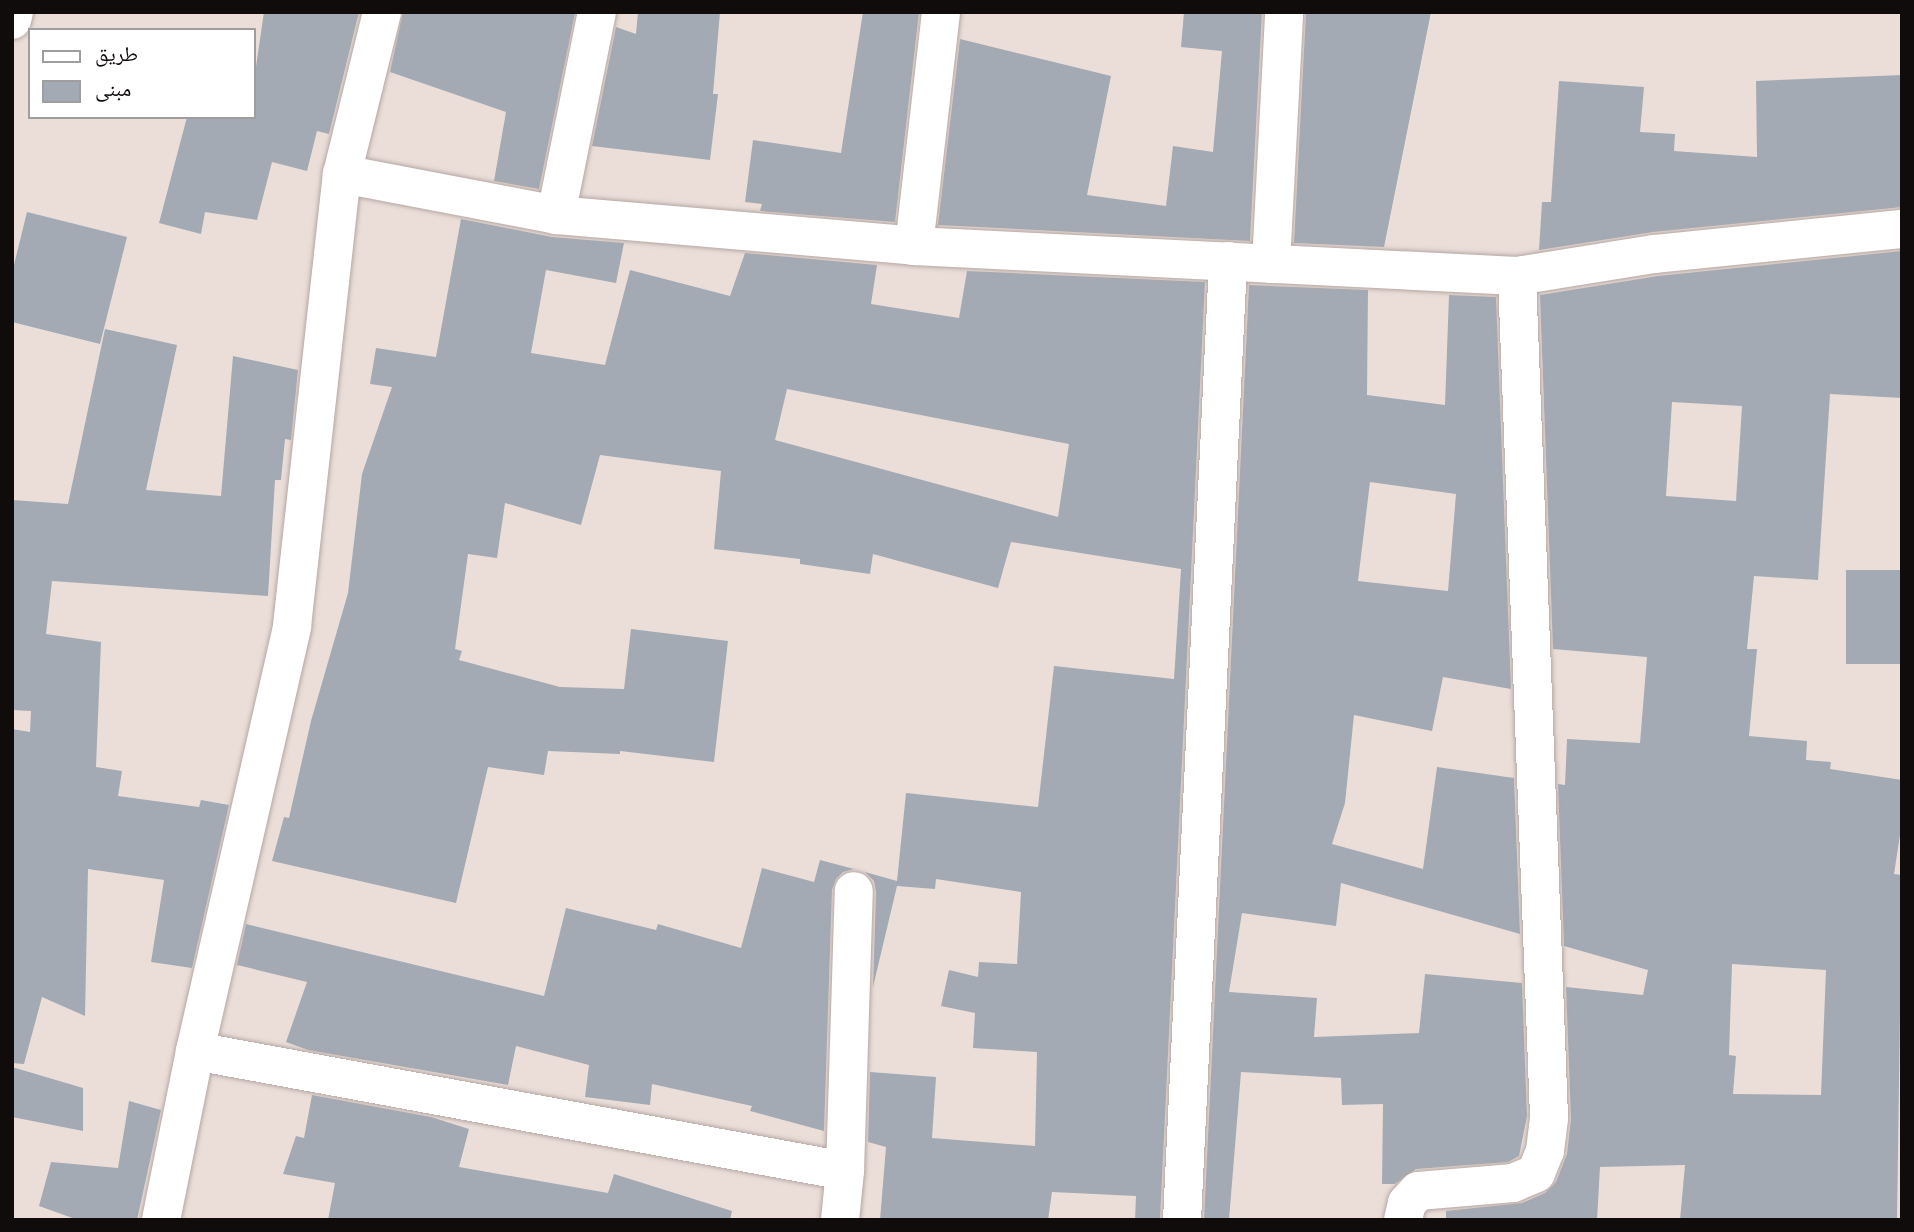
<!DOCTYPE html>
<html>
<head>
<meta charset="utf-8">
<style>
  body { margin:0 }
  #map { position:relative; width:1914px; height:1232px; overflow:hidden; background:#ebded9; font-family:"Fira Sans","Noto Naskh Arabic",sans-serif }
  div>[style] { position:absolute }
  .building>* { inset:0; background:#a3aab4; transform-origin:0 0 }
  .roads { filter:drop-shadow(0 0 2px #b5a7a3) drop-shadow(0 0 2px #b5a7a3) }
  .minor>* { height:38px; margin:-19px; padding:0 19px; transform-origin:19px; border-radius:19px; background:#fff }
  span { translate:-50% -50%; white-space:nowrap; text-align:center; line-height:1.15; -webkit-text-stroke:5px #fff; paint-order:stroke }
  .frame { position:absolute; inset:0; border:14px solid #100c0b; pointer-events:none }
  .legend { position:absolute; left:28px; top:28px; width:228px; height:91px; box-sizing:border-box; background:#fff; border:2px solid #9f9e9d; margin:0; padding:9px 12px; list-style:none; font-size:21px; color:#100c0b }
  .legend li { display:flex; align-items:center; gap:14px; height:35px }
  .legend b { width:35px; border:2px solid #9f9e9d }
</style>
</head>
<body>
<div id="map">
  <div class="building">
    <i style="clip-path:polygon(264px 12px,359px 12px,329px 134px,317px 131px,307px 171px,272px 162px,257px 220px,205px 212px,201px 234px,159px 223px,187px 117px,254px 117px,254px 80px)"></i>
    <i style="clip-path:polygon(403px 12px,575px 13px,539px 189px,494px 181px,506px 112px,390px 72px)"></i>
    <i style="clip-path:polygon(638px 12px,720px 12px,713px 94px,718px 94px,710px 160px,592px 146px,616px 27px,636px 34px)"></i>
    <i style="clip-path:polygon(863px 12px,919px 12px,895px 222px,760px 211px,762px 204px,745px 202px,753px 140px,841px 153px)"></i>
    <i style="clip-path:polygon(1184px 12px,1262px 12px,1250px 241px,938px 225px,960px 39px,1111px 76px,1087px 195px,1166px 206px,1173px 146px,1213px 152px,1222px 51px,1181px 47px)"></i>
    <i style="clip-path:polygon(1306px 12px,1431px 12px,1384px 247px,1294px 243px)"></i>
    <i style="clip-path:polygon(1902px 75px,1902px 207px,1653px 232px,1539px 250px,1542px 202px,1551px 202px,1559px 81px,1644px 87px,1640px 132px,1675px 134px,1674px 151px,1757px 157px,1756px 81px)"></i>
    <i style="clip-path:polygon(27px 212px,127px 237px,100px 344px,12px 322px,12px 273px)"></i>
    <i style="clip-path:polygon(evenodd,461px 219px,552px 237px,624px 243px,616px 283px,546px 270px,531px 353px,605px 365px,630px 270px,730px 296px,745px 253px,877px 265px,871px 304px,959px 318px,967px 271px,1205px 282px,1160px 1220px,1135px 1220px,1136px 1196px,1052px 1192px,1048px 1220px,880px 1220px,886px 1147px,868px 1142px,870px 1072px,936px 1077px,932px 1138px,1035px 1146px,1037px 1052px,973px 1048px,975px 1013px,941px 1006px,949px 970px,978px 977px,979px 962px,1017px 964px,1021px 892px,936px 879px,935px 889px,897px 886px,873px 987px,876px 892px,874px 881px,865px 872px,897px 881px,906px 793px,1038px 807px,1054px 666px,1174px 679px,1181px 569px,1011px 542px,998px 588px,873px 554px,870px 574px,800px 564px,800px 559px,714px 549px,721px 471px,600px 455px,581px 525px,505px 503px,497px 558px,468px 554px,455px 649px,462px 651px,459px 660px,560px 687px,624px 689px,631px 629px,728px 641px,714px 762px,620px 751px,620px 754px,548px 751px,544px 775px,488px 767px,456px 903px,272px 861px,284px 817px,289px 818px,311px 721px,348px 593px,362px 474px,392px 387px,370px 384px,376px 348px,436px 357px,461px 219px,787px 389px,1069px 444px,1058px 517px,775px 440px,787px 389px)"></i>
    <i style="clip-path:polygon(evenodd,1902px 251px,1902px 398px,1830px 394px,1818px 580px,1754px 576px,1747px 649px,1757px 649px,1749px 736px,1807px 741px,1806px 760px,1831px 762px,1830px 769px,1902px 780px,1902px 822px,1894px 874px,1902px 875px,1897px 1220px,1680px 1220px,1685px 1165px,1600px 1167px,1597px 1220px,1446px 1220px,1446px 1211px,1522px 1203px,1545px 1193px,1556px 1182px,1567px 1154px,1571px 1119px,1566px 987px,1643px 995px,1648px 970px,1564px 946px,1558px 784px,1565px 785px,1567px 739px,1640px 743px,1647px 657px,1553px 649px,1540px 295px,1658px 276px,1902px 251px,1672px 402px,1742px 406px,1736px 501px,1666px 496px,1672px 402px,1902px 251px,1732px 964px,1826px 970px,1821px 1095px,1733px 1094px,1736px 1056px,1729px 1055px,1732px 964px)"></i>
    <i style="clip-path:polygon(evenodd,1249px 285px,1368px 290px,1367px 395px,1445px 405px,1449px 295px,1496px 297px,1511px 689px,1443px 677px,1432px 731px,1354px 715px,1345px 803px,1332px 844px,1423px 869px,1437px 767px,1514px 778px,1520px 934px,1341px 883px,1336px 926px,1242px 913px,1229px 992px,1317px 998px,1314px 1037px,1419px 1033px,1425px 974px,1522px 983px,1527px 1116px,1519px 1156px,1508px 1162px,1416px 1169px,1395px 1184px,1382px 1184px,1383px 1104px,1342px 1105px,1341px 1078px,1241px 1072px,1229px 1220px,1204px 1220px,1249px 285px,1370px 482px,1456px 494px,1448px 591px,1358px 581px,1370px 482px)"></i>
    <i style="clip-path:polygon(105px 329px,177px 345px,146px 490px,221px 496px,233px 356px,298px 370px,291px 440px,285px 439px,281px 480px,275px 480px,268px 596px,52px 581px,46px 634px,101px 642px,96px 767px,122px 771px,118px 796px,199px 807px,201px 800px,229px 805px,192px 968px,151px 962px,164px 880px,88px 869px,85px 1016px,42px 997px,24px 1064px,12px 1063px,12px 729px,30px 732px,31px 711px,12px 710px,12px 500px,68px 504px)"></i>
    <i style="left:1902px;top:570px;width:94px;height:56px;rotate:90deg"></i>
    <i style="clip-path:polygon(820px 860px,854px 869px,843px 872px,836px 879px,832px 890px,824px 1131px,750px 1111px,752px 1106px,652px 1084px,650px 1105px,585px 1097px,589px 1065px,516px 1046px,508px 1085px,308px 1050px,286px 1042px,307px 982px,237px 965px,246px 924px,544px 996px,566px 908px,656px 930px,658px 924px,741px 948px,762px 868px,814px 882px)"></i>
    <i style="clip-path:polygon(12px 1067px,83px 1088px,83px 1131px,12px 1117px)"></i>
    <i style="clip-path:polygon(312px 1095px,431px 1117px,469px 1129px,459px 1167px,608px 1193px,614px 1174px,732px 1211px,730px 1220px,328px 1220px,335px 1183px,283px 1174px,296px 1136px,304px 1138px)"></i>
    <i style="clip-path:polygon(129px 1101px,161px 1110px,137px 1220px,78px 1220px,39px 1206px,51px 1162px,118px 1168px)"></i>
  </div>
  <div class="roads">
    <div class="minor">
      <i style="left:12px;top:20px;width:8px;rotate:-76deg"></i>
      <i style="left:342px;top:174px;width:218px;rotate:10.8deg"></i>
      <i style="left:556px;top:215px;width:359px;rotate:4.9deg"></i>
      <i style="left:914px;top:246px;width:604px;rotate:2.85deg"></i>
      <i style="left:1517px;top:276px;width:140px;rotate:-9.1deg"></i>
      <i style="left:1655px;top:254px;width:248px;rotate:-5.8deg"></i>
      <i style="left:556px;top:215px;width:207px;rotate:-78.6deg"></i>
      <i style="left:914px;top:246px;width:236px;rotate:-83.4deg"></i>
      <i style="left:1271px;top:264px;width:252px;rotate:-87deg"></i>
      <i style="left:195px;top:1051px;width:661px;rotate:10.46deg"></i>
      <i style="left:161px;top:1220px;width:172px;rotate:-78.6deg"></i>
      <i style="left:195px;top:1051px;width:436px;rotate:-77.1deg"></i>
      <i style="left:292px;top:626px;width:455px;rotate:-83.7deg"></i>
      <i style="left:342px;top:174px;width:167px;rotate:-76.1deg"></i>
      <i style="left:840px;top:1220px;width:49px;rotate:-84.2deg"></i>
      <i style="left:845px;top:1171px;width:280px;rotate:-88.2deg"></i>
      <i style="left:1182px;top:1220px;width:960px;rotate:-87.25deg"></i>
      <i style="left:1403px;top:1220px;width:17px;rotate:-77deg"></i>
      <i style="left:1407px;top:1203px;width:16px;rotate:-47deg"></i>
      <i style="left:1418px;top:1191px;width:95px;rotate:-4.8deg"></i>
      <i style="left:1513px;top:1183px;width:25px;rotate:-23deg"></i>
      <i style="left:1536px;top:1173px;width:24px;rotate:-68deg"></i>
      <i style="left:1545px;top:1151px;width:34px;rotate:-83deg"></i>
      <i style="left:1549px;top:1117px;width:842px;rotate:-92.18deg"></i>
    </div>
  </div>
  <div class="frame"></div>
  <ul class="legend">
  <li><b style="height:9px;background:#fff"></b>طريق</li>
  <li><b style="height:19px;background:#a3aab4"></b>مبنى</li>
  </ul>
</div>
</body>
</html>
